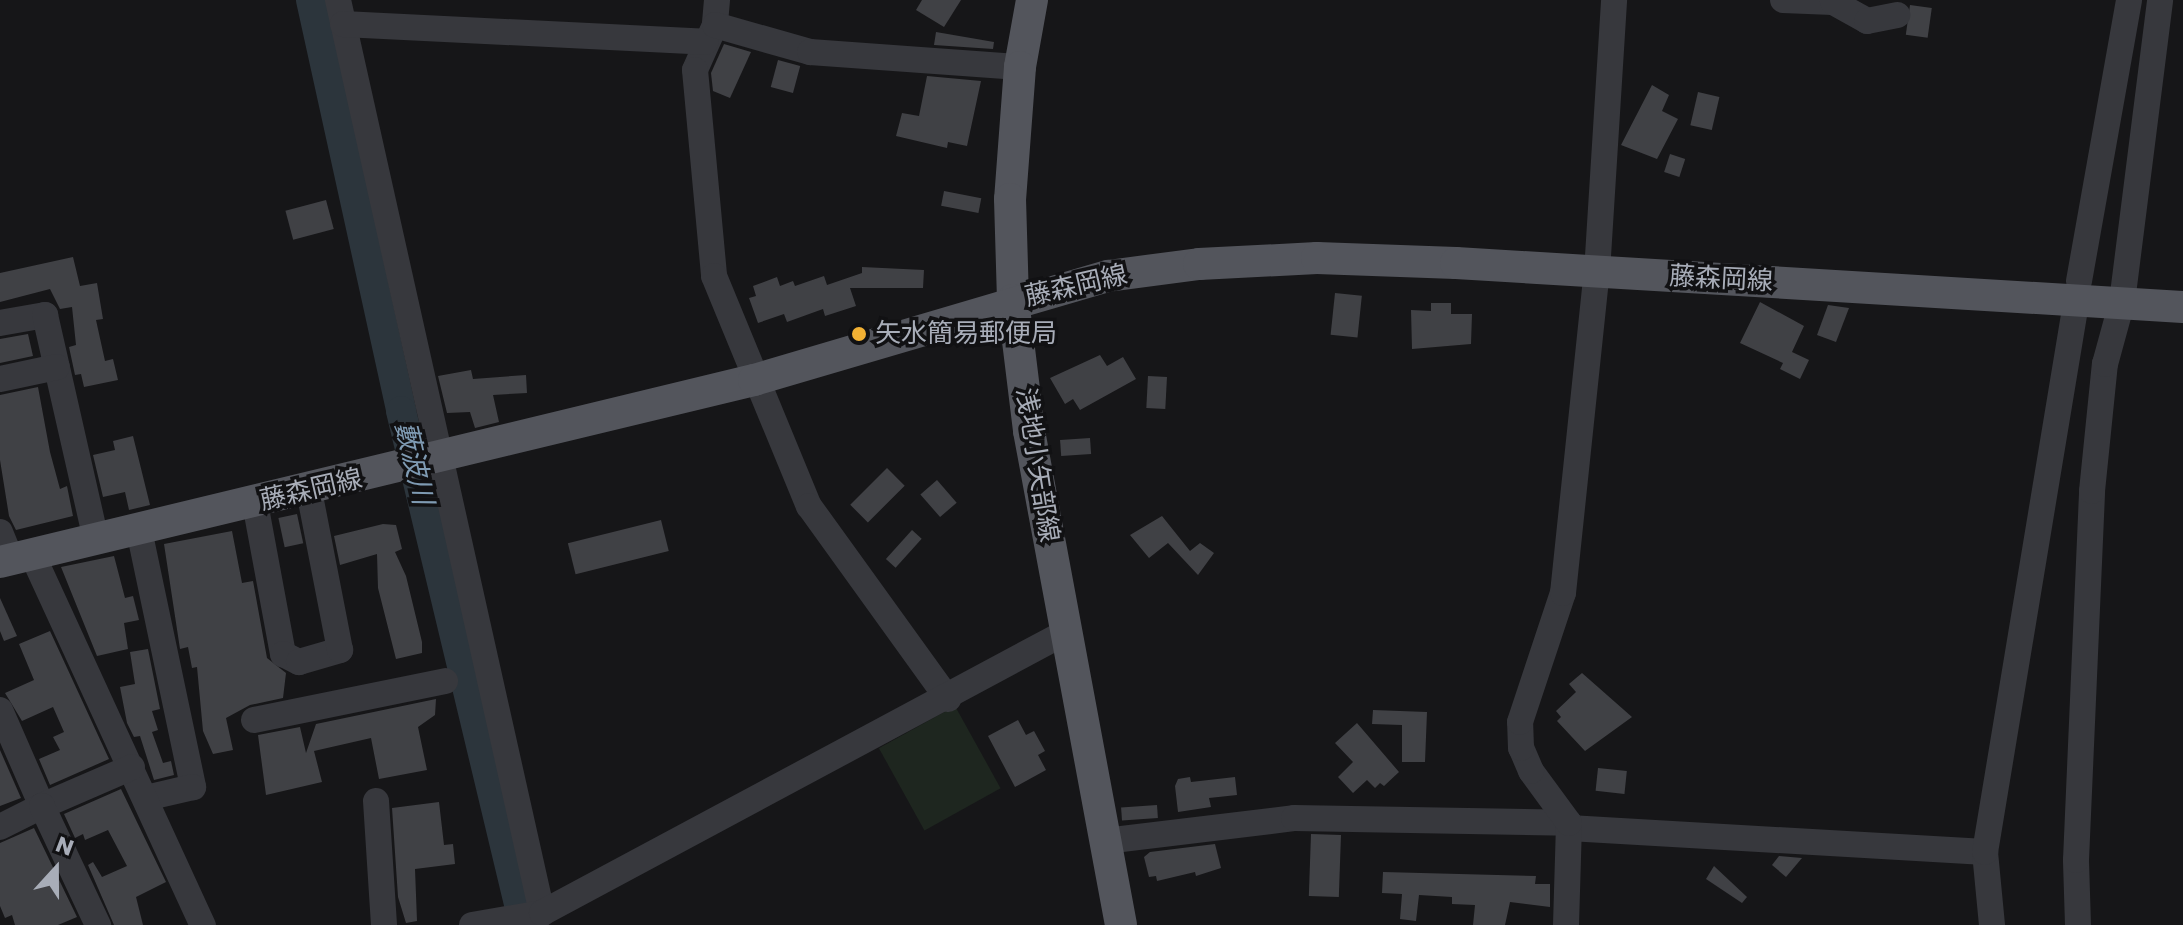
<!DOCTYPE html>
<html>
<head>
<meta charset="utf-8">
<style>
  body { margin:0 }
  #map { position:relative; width:2183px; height:925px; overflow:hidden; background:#161618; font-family:Poppins,"Noto Sans JP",sans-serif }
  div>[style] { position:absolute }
  .green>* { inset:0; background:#1e261f; transform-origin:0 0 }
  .river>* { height:30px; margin:-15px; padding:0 15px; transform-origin:15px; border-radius:15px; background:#2c353c }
  .building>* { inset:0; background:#404145; transform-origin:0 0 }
  .minor>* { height:26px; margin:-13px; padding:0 13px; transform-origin:13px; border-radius:13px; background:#37383d }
  .major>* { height:32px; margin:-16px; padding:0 16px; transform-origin:16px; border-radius:16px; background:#53555c }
  .dots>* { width:22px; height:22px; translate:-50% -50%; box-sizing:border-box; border:4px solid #111113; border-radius:50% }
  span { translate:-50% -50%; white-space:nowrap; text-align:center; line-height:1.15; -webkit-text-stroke:7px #111113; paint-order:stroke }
  .street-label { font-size:26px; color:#a8adb8 }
  .poi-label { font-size:26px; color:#a8adb8 }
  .left { translate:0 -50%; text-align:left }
  .water-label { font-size:28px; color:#7f9bb3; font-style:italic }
  .north { position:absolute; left:16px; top:829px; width:80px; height:80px; -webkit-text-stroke:6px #111113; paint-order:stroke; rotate:21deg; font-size:22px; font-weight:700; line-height:32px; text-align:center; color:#a8adb8 }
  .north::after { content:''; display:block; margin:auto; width:28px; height:36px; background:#a8adb8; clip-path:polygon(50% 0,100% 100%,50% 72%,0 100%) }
</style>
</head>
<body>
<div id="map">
  <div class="green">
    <i style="left:955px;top:706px;width:94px;height:87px;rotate:61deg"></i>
  </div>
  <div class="river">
    <i style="left:311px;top:0;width:421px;rotate:77.6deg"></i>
    <i style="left:401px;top:411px;width:529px;rotate:76.54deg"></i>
  </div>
  <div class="building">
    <i style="clip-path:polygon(922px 0,961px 0,944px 27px,916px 10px)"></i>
    <i style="left:1910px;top:5px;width:22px;height:30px;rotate:8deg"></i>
    <i style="clip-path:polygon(936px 32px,994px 42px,993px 49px,934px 45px)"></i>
    <i style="clip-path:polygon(724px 44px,751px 52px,730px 98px,713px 91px,711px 73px)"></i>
    <i style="left:778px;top:60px;width:23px;height:28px;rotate:15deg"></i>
    <i style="clip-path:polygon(927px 76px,981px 81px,967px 146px,948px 142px,947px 148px,896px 136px,902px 113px,919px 116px)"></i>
    <i style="clip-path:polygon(1652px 85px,1669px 95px,1662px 111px,1678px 119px,1657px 159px,1621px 145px)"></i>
    <i style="left:1698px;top:92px;width:22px;height:34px;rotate:13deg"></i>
    <i style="left:1670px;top:154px;width:16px;height:19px;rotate:18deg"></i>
    <i style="left:944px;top:191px;width:38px;height:15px;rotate:11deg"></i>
    <i style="left:326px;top:200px;width:30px;height:42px;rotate:75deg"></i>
    <i style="clip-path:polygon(73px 257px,80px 286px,97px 283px,103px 319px,96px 320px,105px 361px,113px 359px,118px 380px,84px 387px,81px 374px,75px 375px,69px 347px,76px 345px,72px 307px,60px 309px,50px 289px,0 302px,0 273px)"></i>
    <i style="clip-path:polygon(862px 267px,924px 270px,923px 288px,850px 288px,856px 306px,825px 316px,823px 309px,787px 322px,784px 314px,758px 323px,749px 298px,756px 296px,753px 286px,777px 277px,780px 286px,793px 281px,795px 286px,824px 276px,827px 285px,862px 273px)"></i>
    <i style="left:1335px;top:293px;width:27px;height:42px;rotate:6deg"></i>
    <i style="clip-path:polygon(1760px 302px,1804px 326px,1792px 352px,1809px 360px,1800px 379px,1780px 369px,1783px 363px,1740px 343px)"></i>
    <i style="clip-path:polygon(1431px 303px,1451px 303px,1451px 314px,1472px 314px,1471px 344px,1412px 349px,1411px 310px,1431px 311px)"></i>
    <i style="clip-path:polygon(1828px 305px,1849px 308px,1836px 342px,1817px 335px)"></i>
    <i style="clip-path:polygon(28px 334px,33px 356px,0 363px,0 339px)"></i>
    <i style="clip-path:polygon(1100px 355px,1107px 366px,1123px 357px,1136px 379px,1080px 410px,1073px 399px,1065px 404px,1050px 378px)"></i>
    <i style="clip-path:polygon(471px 370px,473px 379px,526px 375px,527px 393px,493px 395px,499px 422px,475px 428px,470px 412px,447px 413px,438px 376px)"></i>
    <i style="left:1148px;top:376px;width:19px;height:32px;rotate:3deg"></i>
    <i style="clip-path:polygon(38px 387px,50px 452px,60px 489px,67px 486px,73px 516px,16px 530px,9px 516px,0 460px,0 395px)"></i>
    <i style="clip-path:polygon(133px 436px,150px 505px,129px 510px,125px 492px,103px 497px,93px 455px,115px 450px,113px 441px)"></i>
    <i style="left:1090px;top:438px;width:16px;height:30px;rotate:86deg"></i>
    <i style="left:887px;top:468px;width:25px;height:52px;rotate:45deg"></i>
    <i style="left:937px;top:480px;width:30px;height:22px;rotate:49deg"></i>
    <i style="left:297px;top:514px;width:30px;height:19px;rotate:78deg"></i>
    <i style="clip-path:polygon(1162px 516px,1190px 551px,1200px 543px,1214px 553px,1198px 575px,1168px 543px,1149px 558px,1130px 535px)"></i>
    <i style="left:661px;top:520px;width:32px;height:96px;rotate:76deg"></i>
    <i style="clip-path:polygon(383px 524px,396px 525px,402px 549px,395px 552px,406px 576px,422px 642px,422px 653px,396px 659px,378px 588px,377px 554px,340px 565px,334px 536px)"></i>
    <i style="left:912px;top:530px;width:13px;height:39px;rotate:42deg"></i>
    <i style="clip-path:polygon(232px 531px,242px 583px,253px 581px,267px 658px,286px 673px,283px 698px,250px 705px,226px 718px,233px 750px,213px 754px,203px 731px,197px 667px,192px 668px,188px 647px,180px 649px,164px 544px)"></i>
    <i style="clip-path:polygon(114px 556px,125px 598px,133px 596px,139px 620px,124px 623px,128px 649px,97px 656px,61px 567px)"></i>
    <i style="clip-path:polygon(0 598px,17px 636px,4px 641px,0 631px)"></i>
    <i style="clip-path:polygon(50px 631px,109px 759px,50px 785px,39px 759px,60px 750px,53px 737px,64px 732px,53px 707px,22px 721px,5px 693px,34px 680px,19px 644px)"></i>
    <i style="clip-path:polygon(148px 649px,160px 709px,152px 711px,158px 730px,152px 732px,163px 763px,171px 761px,174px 775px,154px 780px,140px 736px,134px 737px,127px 723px,120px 687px,135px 684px,130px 652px)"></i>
    <i style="clip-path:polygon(1582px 673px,1632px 717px,1585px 751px,1557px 721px,1561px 717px,1556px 711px,1576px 692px,1569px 684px)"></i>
    <i style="clip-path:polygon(436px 699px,435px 715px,418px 727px,427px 770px,379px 779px,371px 738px,314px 751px,322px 782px,266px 795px,258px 735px,300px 727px,306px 753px,316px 724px)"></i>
    <i style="clip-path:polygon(1373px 710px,1427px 712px,1425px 762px,1402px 762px,1402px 725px,1372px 724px)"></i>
    <i style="clip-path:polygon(1018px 720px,1026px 735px,1034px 731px,1045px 751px,1038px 755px,1046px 770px,1015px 787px,988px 736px)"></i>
    <i style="clip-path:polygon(1357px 723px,1399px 772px,1384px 786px,1380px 783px,1375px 788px,1367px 780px,1353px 793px,1338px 777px,1353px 762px,1335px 743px)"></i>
    <i style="clip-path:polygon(0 750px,21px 798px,0 806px)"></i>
    <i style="left:1598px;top:768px;width:29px;height:23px;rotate:6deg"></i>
    <i style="clip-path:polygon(1190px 777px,1191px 782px,1235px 777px,1237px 795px,1209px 798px,1211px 807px,1178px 812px,1175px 786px,1178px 779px)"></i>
    <i style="clip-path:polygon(121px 789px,166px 882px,136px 897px,143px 925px,114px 925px,88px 865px,93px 862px,102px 877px,127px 866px,108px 830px,85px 840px,83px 834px,75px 838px,64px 814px)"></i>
    <i style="clip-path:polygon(439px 802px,444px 845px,453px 844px,455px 864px,415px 869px,417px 921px,406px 923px,398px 897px,392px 808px)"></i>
    <i style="left:1157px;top:805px;width:13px;height:36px;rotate:86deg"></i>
    <i style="clip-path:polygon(34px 828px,77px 917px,58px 925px,15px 925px,12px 915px,5px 918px,0 906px,0 843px)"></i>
    <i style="left:1311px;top:834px;width:30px;height:62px;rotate:2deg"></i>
    <i style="clip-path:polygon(1215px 844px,1221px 868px,1196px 876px,1195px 872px,1157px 881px,1156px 876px,1149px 877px,1144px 857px,1150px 852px)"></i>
    <i style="clip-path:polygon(1779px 856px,1802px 858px,1786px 877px,1772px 865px)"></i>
    <i style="clip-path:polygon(1714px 866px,1747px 897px,1742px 903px,1706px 879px)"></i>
    <i style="clip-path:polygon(1383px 872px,1536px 876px,1535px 884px,1550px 884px,1550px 907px,1510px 902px,1505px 925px,1473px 925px,1475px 905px,1452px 904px,1452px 897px,1419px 895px,1416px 921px,1400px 919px,1402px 894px,1382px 893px)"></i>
  </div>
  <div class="minor">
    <i style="left:338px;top:0;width:936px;rotate:77.4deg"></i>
    <i style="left:717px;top:0;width:25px;rotate:95deg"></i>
    <i style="left:715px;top:25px;width:49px;rotate:114deg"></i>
    <i style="left:695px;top:70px;width:207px;rotate:84.7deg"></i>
    <i style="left:714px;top:276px;width:249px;rotate:67.6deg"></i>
    <i style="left:809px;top:506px;width:238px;rotate:54.2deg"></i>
    <i style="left:1783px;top:0;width:50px;rotate:2.3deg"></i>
    <i style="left:1833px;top:2px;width:39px;rotate:29deg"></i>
    <i style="left:1867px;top:21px;width:31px;rotate:-11deg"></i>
    <i style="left:343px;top:24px;width:363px;rotate:2.8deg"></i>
    <i style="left:715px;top:25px;width:99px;rotate:15.9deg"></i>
    <i style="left:810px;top:52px;width:211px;rotate:4.1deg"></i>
    <i style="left:2079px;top:281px;width:285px;rotate:-79.9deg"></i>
    <i style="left:0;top:323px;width:46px;rotate:-10.1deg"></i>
    <i style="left:45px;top:315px;width:231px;rotate:77.2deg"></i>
    <i style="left:0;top:379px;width:58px;rotate:-11.9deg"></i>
    <i style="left:255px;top:503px;width:154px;rotate:79.5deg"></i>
    <i style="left:283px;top:654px;width:18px;rotate:27deg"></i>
    <i style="left:299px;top:662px;width:43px;rotate:-16.3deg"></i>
    <i style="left:340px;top:650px;width:163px;rotate:-101deg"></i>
    <i style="left:139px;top:530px;width:263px;rotate:78.1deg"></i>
    <i style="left:193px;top:787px;width:48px;rotate:166.8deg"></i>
    <i style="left:0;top:532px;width:29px;rotate:68deg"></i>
    <i style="left:32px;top:554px;width:409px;rotate:65.3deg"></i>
    <i style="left:0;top:710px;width:105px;rotate:66.4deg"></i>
    <i style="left:42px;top:806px;width:98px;rotate:-23.4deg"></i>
    <i style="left:254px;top:720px;width:195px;rotate:-11.5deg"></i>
    <i style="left:376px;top:801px;width:124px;rotate:86.3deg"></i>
    <i style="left:0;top:827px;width:47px;rotate:-26.6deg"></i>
    <i style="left:42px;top:806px;width:132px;rotate:64.8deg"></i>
    <i style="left:1569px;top:828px;width:417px;rotate:3.3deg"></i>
    <i style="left:1105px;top:841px;width:190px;rotate:-6.9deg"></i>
    <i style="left:1294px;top:818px;width:275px;rotate:1deg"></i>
    <i style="left:472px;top:925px;width:71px;rotate:-9.7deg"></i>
    <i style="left:542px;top:913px;width:595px;rotate:-28.2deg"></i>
    <i style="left:1566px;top:925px;width:102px;rotate:-88.3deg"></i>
    <i style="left:1569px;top:823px;width:64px;rotate:-126.2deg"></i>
    <i style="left:1531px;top:771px;width:25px;rotate:-113deg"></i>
    <i style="left:1521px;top:748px;width:26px;rotate:-92deg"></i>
    <i style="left:1520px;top:722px;width:136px;rotate:-71.6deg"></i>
    <i style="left:1563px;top:593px;width:323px;rotate:-84deg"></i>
    <i style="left:1597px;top:272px;width:273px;rotate:-86.4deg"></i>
    <i style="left:1992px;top:925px;width:73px;rotate:-95.5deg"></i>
    <i style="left:1985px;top:852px;width:544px;rotate:-80.59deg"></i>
    <i style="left:2078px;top:925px;width:65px;rotate:-91.8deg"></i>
    <i style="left:2076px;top:860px;width:369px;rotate:-87.5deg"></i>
    <i style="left:2092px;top:491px;width:128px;rotate:-84.2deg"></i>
    <i style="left:2105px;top:364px;width:64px;rotate:-74.7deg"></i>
    <i style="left:2122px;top:302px;width:304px;rotate:-82.8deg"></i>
  </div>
  <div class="major">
    <i style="left:1032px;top:0;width:68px;rotate:100.2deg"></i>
    <i style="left:1020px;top:67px;width:132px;rotate:94.3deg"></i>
    <i style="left:1010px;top:199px;width:101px;rotate:88.3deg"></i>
    <i style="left:1013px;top:300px;width:132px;rotate:83deg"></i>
    <i style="left:1029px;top:431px;width:502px;rotate:79.45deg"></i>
    <i style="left:0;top:562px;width:776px;rotate:-13.57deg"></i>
    <i style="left:754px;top:380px;width:369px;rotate:-16.4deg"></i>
    <i style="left:1108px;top:276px;width:92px;rotate:-7.5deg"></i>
    <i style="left:1199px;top:264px;width:118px;rotate:-2.9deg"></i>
    <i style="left:1317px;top:258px;width:139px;rotate:2.1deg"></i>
    <i style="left:1456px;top:263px;width:728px;rotate:3.46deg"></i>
  </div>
  <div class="dots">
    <i style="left:859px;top:334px;background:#f2b134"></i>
  </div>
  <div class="street-label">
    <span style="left:1721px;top:279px;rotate:3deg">藤森岡線</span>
    <span style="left:1076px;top:286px;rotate:-13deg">藤森岡線</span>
    <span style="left:1037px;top:465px;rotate:81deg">浅地小矢部線</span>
    <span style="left:311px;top:490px;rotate:-13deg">藤森岡線</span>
  </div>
  <div class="poi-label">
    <span class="left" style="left:875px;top:334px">矢水簡易郵便局</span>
  </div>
  <div class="water-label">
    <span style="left:414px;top:463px;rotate:77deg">藪波川</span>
  </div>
  <div class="north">N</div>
</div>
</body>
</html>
